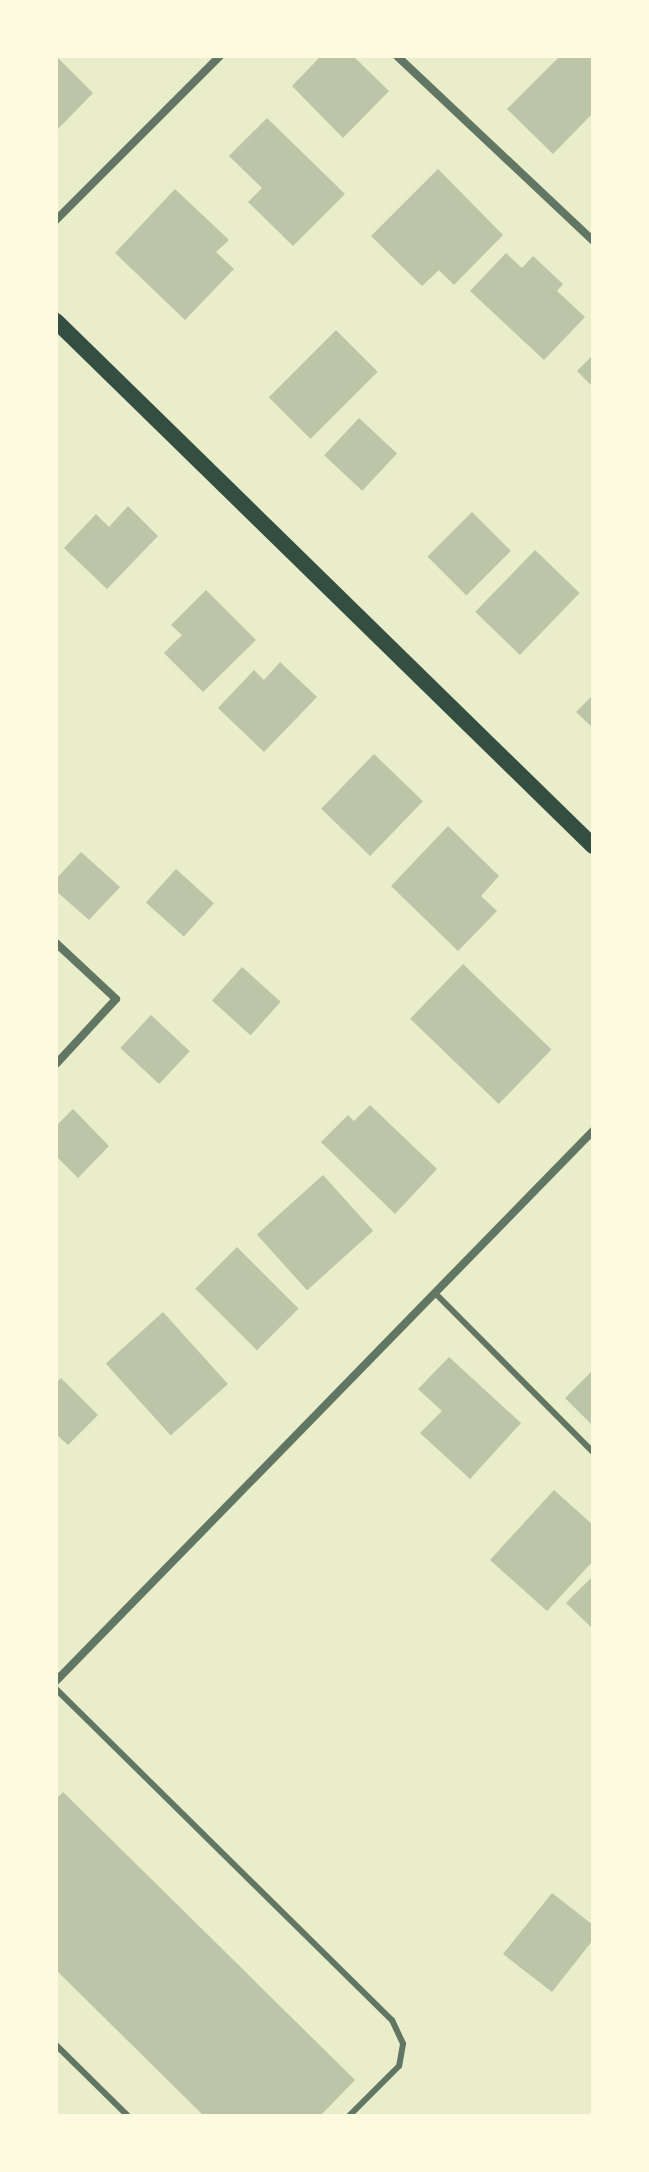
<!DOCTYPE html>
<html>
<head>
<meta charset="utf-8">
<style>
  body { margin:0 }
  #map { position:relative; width:649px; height:2172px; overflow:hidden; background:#e9edc9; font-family:Raleway,sans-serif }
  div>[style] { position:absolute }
  .building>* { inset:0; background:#bcc5a7; transform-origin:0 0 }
  .service>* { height:6px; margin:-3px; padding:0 3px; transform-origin:3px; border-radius:3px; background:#617663 }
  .minor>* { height:8px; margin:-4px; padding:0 4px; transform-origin:4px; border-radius:4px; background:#617663 }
  .secondary>* { height:16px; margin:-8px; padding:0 8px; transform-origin:8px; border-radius:8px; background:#344e41 }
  span { translate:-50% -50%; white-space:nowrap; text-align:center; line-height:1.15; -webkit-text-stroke:6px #fefae0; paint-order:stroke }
  .frame { position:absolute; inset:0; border:58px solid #fefae0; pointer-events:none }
</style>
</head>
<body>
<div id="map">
  <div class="building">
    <i style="clip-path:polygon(56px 56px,93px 93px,56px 131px)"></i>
    <i style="clip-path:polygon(321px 56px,353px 56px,389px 91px,343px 138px,292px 86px)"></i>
    <i style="clip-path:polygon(560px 56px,593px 56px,593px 113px,553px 154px,507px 109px)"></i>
    <i style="clip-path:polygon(267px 118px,345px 194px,293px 246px,248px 202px,262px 188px,229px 156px)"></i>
    <i style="clip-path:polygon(438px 169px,503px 235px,454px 285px,439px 270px,422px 286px,371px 236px)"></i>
    <i style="clip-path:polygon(175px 189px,229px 240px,216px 252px,234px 269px,185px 320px,115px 253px)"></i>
    <i style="clip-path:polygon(506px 253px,522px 268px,533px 256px,563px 284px,557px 291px,585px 317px,544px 360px,470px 291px)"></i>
    <i style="left:336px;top:330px;width:59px;height:95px;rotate:45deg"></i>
    <i style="clip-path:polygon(593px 355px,593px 387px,577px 371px)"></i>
    <i style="left:359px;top:418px;width:52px;height:51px;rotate:43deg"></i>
    <i style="clip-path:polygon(128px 506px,158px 536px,107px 589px,64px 548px,96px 514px,109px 527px)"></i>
    <i style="left:472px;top:512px;width:55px;height:63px;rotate:45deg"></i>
    <i style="left:535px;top:550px;width:62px;height:86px;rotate:44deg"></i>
    <i style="clip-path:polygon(206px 590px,256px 640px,203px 692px,164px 653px,182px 635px,171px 625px)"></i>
    <i style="clip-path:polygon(280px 662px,317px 697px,264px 752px,218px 708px,254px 670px,264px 680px)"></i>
    <i style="clip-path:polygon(593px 695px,593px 728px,576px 712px)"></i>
    <i style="left:374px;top:754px;width:68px;height:76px;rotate:44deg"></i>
    <i style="clip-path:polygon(448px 826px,499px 876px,481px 896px,497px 911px,458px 951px,391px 886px)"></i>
    <i style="clip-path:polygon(81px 852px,120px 887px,89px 920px,56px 891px,56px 879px)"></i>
    <i style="left:176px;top:869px;width:51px;height:45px;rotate:42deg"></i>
    <i style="left:463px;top:964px;width:123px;height:76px;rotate:44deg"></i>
    <i style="left:242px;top:967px;width:52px;height:45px;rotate:42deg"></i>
    <i style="left:151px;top:1015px;width:53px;height:45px;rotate:43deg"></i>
    <i style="clip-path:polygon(370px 1105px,437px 1169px,395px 1214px,321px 1142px,348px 1115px,354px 1121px)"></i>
    <i style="clip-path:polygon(73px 1109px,109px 1146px,78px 1178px,56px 1156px,56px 1126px)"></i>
    <i style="left:323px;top:1175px;width:75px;height:89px;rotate:48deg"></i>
    <i style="left:237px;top:1247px;width:87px;height:59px;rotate:45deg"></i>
    <i style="left:163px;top:1312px;width:97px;height:77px;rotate:48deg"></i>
    <i style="clip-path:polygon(449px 1357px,521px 1423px,470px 1479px,420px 1433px,442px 1411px,418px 1389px)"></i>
    <i style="clip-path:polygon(593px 1370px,593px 1426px,565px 1398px)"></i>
    <i style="clip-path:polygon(61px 1378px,98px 1415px,68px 1445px,56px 1434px,56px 1383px)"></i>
    <i style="clip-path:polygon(554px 1490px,593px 1525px,593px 1561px,547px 1611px,490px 1560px)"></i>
    <i style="clip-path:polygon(593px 1576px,593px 1629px,566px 1603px)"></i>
    <i style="clip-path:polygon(63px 1792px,355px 2080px,320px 2116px,204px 2116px,56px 1970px,56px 1799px)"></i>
    <i style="clip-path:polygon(552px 1893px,593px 1925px,593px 1940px,552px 1992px,503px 1954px)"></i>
  </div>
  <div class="service">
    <i style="left:435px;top:1293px;width:224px;rotate:45.2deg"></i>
    <i style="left:56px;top:1689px;width:472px;rotate:44.6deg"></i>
    <i style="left:392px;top:2020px;width:26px;rotate:65deg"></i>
    <i style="left:403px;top:2044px;width:22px;rotate:100deg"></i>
    <i style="left:399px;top:2066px;width:71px;rotate:135deg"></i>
    <i style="left:56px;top:2045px;width:101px;rotate:44.6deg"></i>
  </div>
  <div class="minor">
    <i style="left:397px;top:56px;width:270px;rotate:43.3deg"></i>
    <i style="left:56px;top:220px;width:232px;rotate:-45deg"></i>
    <i style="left:56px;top:943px;width:82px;rotate:43deg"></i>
    <i style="left:116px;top:999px;width:88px;rotate:132.7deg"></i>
    <i style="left:56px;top:1681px;width:769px;rotate:-45.69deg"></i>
  </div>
  <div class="secondary">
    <i style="left:56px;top:321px;width:751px;rotate:44.35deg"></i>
  </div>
  <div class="frame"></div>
</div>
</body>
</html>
